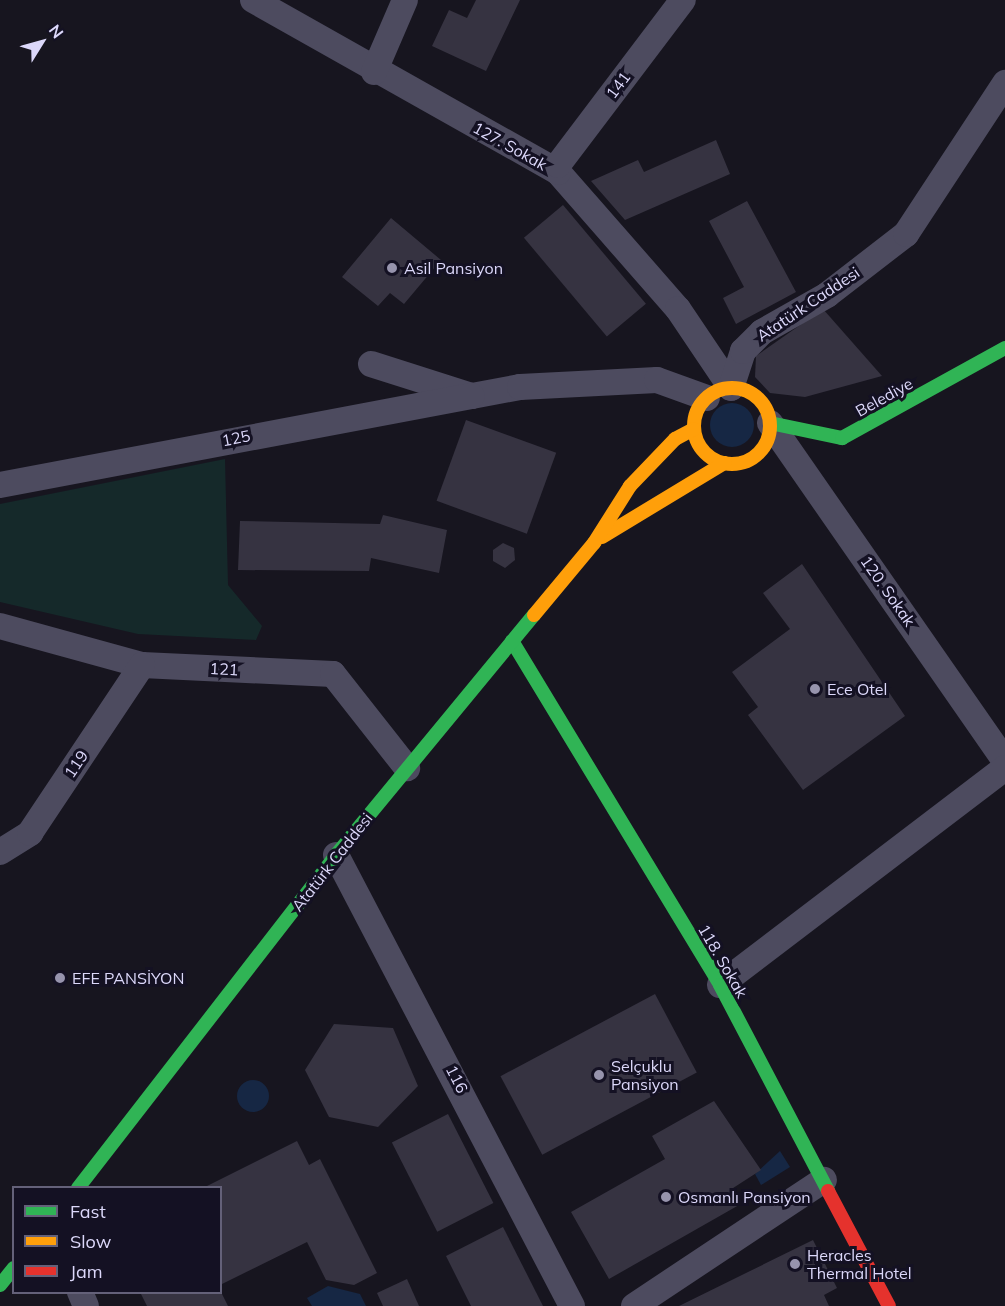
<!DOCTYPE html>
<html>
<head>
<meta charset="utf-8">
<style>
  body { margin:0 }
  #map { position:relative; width:1005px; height:1306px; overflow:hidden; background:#17151f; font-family:Mulish,sans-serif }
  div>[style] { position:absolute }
  .green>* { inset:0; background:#15292a }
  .water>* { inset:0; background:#162744 }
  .round { border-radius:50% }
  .building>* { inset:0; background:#363341; transform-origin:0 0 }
  .street>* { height:26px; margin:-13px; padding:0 13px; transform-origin:13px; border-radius:13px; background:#4d4b5f }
  .fast>* { height:14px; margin:-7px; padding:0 7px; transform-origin:7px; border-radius:7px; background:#30b455 }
  .slow>* { height:14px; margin:-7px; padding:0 7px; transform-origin:7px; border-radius:7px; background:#ff9f0a }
  .slow>.ring { margin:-7px; padding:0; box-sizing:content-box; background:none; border:14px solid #ff9f0a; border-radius:50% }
  .jam>* { height:14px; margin:-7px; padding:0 7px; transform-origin:7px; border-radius:7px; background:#e5322d }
  .dots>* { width:16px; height:16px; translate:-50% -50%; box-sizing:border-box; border:3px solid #141123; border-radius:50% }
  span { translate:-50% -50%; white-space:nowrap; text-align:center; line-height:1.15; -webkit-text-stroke:6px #141123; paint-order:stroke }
  .street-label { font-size:16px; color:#dcd8fa }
  .poi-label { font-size:16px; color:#dcd8fa }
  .left { translate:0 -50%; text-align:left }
  .legend { position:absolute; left:12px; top:1186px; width:210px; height:108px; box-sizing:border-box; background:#141123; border:2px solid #646179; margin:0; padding:8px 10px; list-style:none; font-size:18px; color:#dcd8fa }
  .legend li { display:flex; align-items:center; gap:12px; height:30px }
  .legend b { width:30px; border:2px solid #646179 }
  .north { position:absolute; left:12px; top:12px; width:60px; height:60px; -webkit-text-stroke:4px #141123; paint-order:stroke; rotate:53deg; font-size:16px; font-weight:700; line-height:24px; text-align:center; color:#dcd8fa }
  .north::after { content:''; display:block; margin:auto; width:21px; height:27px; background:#dcd8fa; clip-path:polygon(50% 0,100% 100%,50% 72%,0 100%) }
</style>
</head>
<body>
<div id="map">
  <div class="green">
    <i style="clip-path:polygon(225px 459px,228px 585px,262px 626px,256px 640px,138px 634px,0 602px,0 504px)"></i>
  </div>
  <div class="water">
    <i class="round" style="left:710px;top:403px;width:44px;height:44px"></i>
    <i class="round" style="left:237px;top:1080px;width:32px;height:32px"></i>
    <i style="clip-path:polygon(780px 1151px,790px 1167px,761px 1185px,755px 1174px)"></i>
    <i style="clip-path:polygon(328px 1286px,360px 1294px,366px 1306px,312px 1306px,307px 1298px)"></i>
  </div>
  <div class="building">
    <i style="clip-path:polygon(476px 0,520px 0,486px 71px,432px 46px,449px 10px,467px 18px)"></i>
    <i style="clip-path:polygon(716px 140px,730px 174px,625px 220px,591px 181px,638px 160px,644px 172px)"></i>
    <i style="clip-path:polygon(747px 201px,796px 292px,736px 324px,723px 298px,744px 287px,709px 221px)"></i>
    <i style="left:563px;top:205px;width:129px;height:51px;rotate:50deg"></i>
    <i style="clip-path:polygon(391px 218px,441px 260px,404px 304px,390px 293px,378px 306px,342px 277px)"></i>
    <i style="clip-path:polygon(823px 309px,882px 376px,805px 397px,770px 393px,755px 377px,756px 356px)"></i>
    <i style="left:466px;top:420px;width:96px;height:86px;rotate:20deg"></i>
    <i style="clip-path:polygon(383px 515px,447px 530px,439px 573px,371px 558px,369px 571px,238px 570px,240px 521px,380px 524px)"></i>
    <i style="clip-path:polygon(503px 543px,514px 548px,515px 560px,505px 568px,493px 561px,493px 550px)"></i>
    <i style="clip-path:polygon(802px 564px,905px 716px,803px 790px,748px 715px,758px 707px,732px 672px,790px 629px,763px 593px)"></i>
    <i style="left:655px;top:994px;width:89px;height:175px;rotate:62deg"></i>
    <i style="clip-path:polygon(334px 1024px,393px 1028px,418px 1086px,378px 1127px,329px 1117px,305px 1070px)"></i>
    <i style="clip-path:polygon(714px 1101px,761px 1170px,730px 1190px,739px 1205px,609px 1279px,571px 1212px,665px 1159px,652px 1136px)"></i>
    <i style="left:448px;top:1114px;width:100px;height:63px;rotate:63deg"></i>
    <i style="clip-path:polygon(297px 1141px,309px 1165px,320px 1159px,377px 1273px,354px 1285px,326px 1280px,307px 1242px,220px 1285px,220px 1188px,203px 1188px)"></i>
    <i style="clip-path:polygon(503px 1227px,543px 1306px,471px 1306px,446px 1256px)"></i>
    <i style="clip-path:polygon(813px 1240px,837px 1288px,824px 1295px,829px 1306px,679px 1306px)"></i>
    <i style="clip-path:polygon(407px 1279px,419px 1306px,383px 1306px,377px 1293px)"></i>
    <i style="clip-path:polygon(140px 1292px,221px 1292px,228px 1306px,147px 1306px)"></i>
  </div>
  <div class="street">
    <i style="left:253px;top:0;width:350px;rotate:29.4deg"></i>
    <i style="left:558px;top:172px;width:182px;rotate:48.8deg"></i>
    <i style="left:678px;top:309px;width:95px;rotate:56.1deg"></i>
    <i style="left:374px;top:72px;width:78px;rotate:-66.7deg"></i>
    <i style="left:558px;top:172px;width:7px;rotate:-90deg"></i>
    <i style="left:558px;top:165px;width:207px;rotate:-52.9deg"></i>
    <i style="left:371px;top:364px;width:106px;rotate:17.6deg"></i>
    <i style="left:472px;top:396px;width:49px;rotate:-10.6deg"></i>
    <i style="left:520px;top:387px;width:137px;rotate:-2.9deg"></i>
    <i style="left:657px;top:380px;width:53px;rotate:19.8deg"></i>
    <i style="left:731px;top:388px;width:39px;rotate:-72deg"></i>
    <i style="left:743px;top:351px;width:27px;rotate:-45deg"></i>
    <i style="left:762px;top:332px;width:75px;rotate:-29.6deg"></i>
    <i style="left:827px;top:295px;width:100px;rotate:-37.7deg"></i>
    <i style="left:906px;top:234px;width:181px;rotate:-56.7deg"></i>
    <i style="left:770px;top:423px;width:412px;rotate:55.2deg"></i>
    <i style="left:0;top:485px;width:480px;rotate:-10.7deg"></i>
    <i style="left:0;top:626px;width:147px;rotate:15.4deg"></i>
    <i style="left:142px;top:665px;width:191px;rotate:2.7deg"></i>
    <i style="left:333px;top:674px;width:120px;rotate:51.8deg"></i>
    <i style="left:0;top:852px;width:36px;rotate:-32deg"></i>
    <i style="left:30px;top:833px;width:202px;rotate:-56.3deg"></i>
    <i style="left:336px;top:855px;width:509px;rotate:62.38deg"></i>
    <i style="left:720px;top:985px;width:358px;rotate:-37.3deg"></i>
    <i style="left:80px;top:1292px;width:15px;rotate:67deg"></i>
    <i style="left:634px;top:1306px;width:228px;rotate:-33.6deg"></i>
  </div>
  <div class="fast">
    <i style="left:770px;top:423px;width:74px;rotate:11.8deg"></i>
    <i style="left:842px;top:438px;width:186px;rotate:-28.9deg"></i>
    <i style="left:512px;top:641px;width:402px;rotate:58.8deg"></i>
    <i style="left:720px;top:985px;width:233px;rotate:62.3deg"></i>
    <i style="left:78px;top:1188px;width:421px;rotate:-52.2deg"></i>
    <i style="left:336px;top:855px;width:311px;rotate:-50.5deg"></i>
    <i style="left:0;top:1285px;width:22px;rotate:-51deg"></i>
  </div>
  <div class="slow">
    <i class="ring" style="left:694px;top:388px;width:62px;height:62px"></i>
    <i style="left:602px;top:537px;width:143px;rotate:-31.2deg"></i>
    <i style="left:534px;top:615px;width:94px;rotate:-50.2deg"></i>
    <i style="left:594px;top:543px;width:67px;rotate:-57.7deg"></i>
    <i style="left:630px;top:486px;width:65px;rotate:-46.2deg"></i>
    <i style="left:675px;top:439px;width:21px;rotate:-28deg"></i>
  </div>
  <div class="jam">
    <i style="left:828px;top:1191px;width:130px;rotate:62.1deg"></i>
  </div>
  <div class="dots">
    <i style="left:392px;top:268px;background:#9794ad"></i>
    <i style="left:815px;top:689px;background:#9794ad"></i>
    <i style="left:60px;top:978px;background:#9794ad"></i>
    <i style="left:599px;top:1075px;background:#9794ad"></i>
    <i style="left:666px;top:1197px;background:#9794ad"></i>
    <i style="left:795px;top:1264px;background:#9794ad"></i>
  </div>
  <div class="street-label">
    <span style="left:618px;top:85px;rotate:-53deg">141</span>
    <span style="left:510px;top:146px;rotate:29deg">127. Sokak</span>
    <span style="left:808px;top:304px;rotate:-34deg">Atatürk Caddesi</span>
    <span style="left:884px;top:397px;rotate:-29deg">Belediye</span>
    <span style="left:236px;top:438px;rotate:-11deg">125</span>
    <span style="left:888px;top:591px;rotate:55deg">120. Sokak</span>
    <span style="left:224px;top:669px;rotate:3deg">121</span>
    <span style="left:76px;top:764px;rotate:-56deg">119</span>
    <span style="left:332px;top:862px;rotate:-52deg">Atatürk Caddesi</span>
    <span style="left:723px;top:961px;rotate:60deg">118. Sokak</span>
    <span style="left:457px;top:1079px;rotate:63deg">116</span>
  </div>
  <div class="poi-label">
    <span class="left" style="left:404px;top:268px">Asil Pansiyon</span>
    <span class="left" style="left:827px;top:689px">Ece Otel</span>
    <span class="left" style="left:72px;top:978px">EFE PANSİYON</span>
    <span class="left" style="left:611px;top:1075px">Selçuklu<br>Pansiyon</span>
    <span class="left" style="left:678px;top:1197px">Osmanlı Pansiyon</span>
    <span class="left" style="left:807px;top:1264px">Heracles<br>Thermal Hotel</span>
  </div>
  <ul class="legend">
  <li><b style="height:8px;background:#30b455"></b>Fast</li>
  <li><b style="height:8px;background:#ff9f0a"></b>Slow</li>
  <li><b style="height:8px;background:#e5322d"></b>Jam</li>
  </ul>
  <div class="north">N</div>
</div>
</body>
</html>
